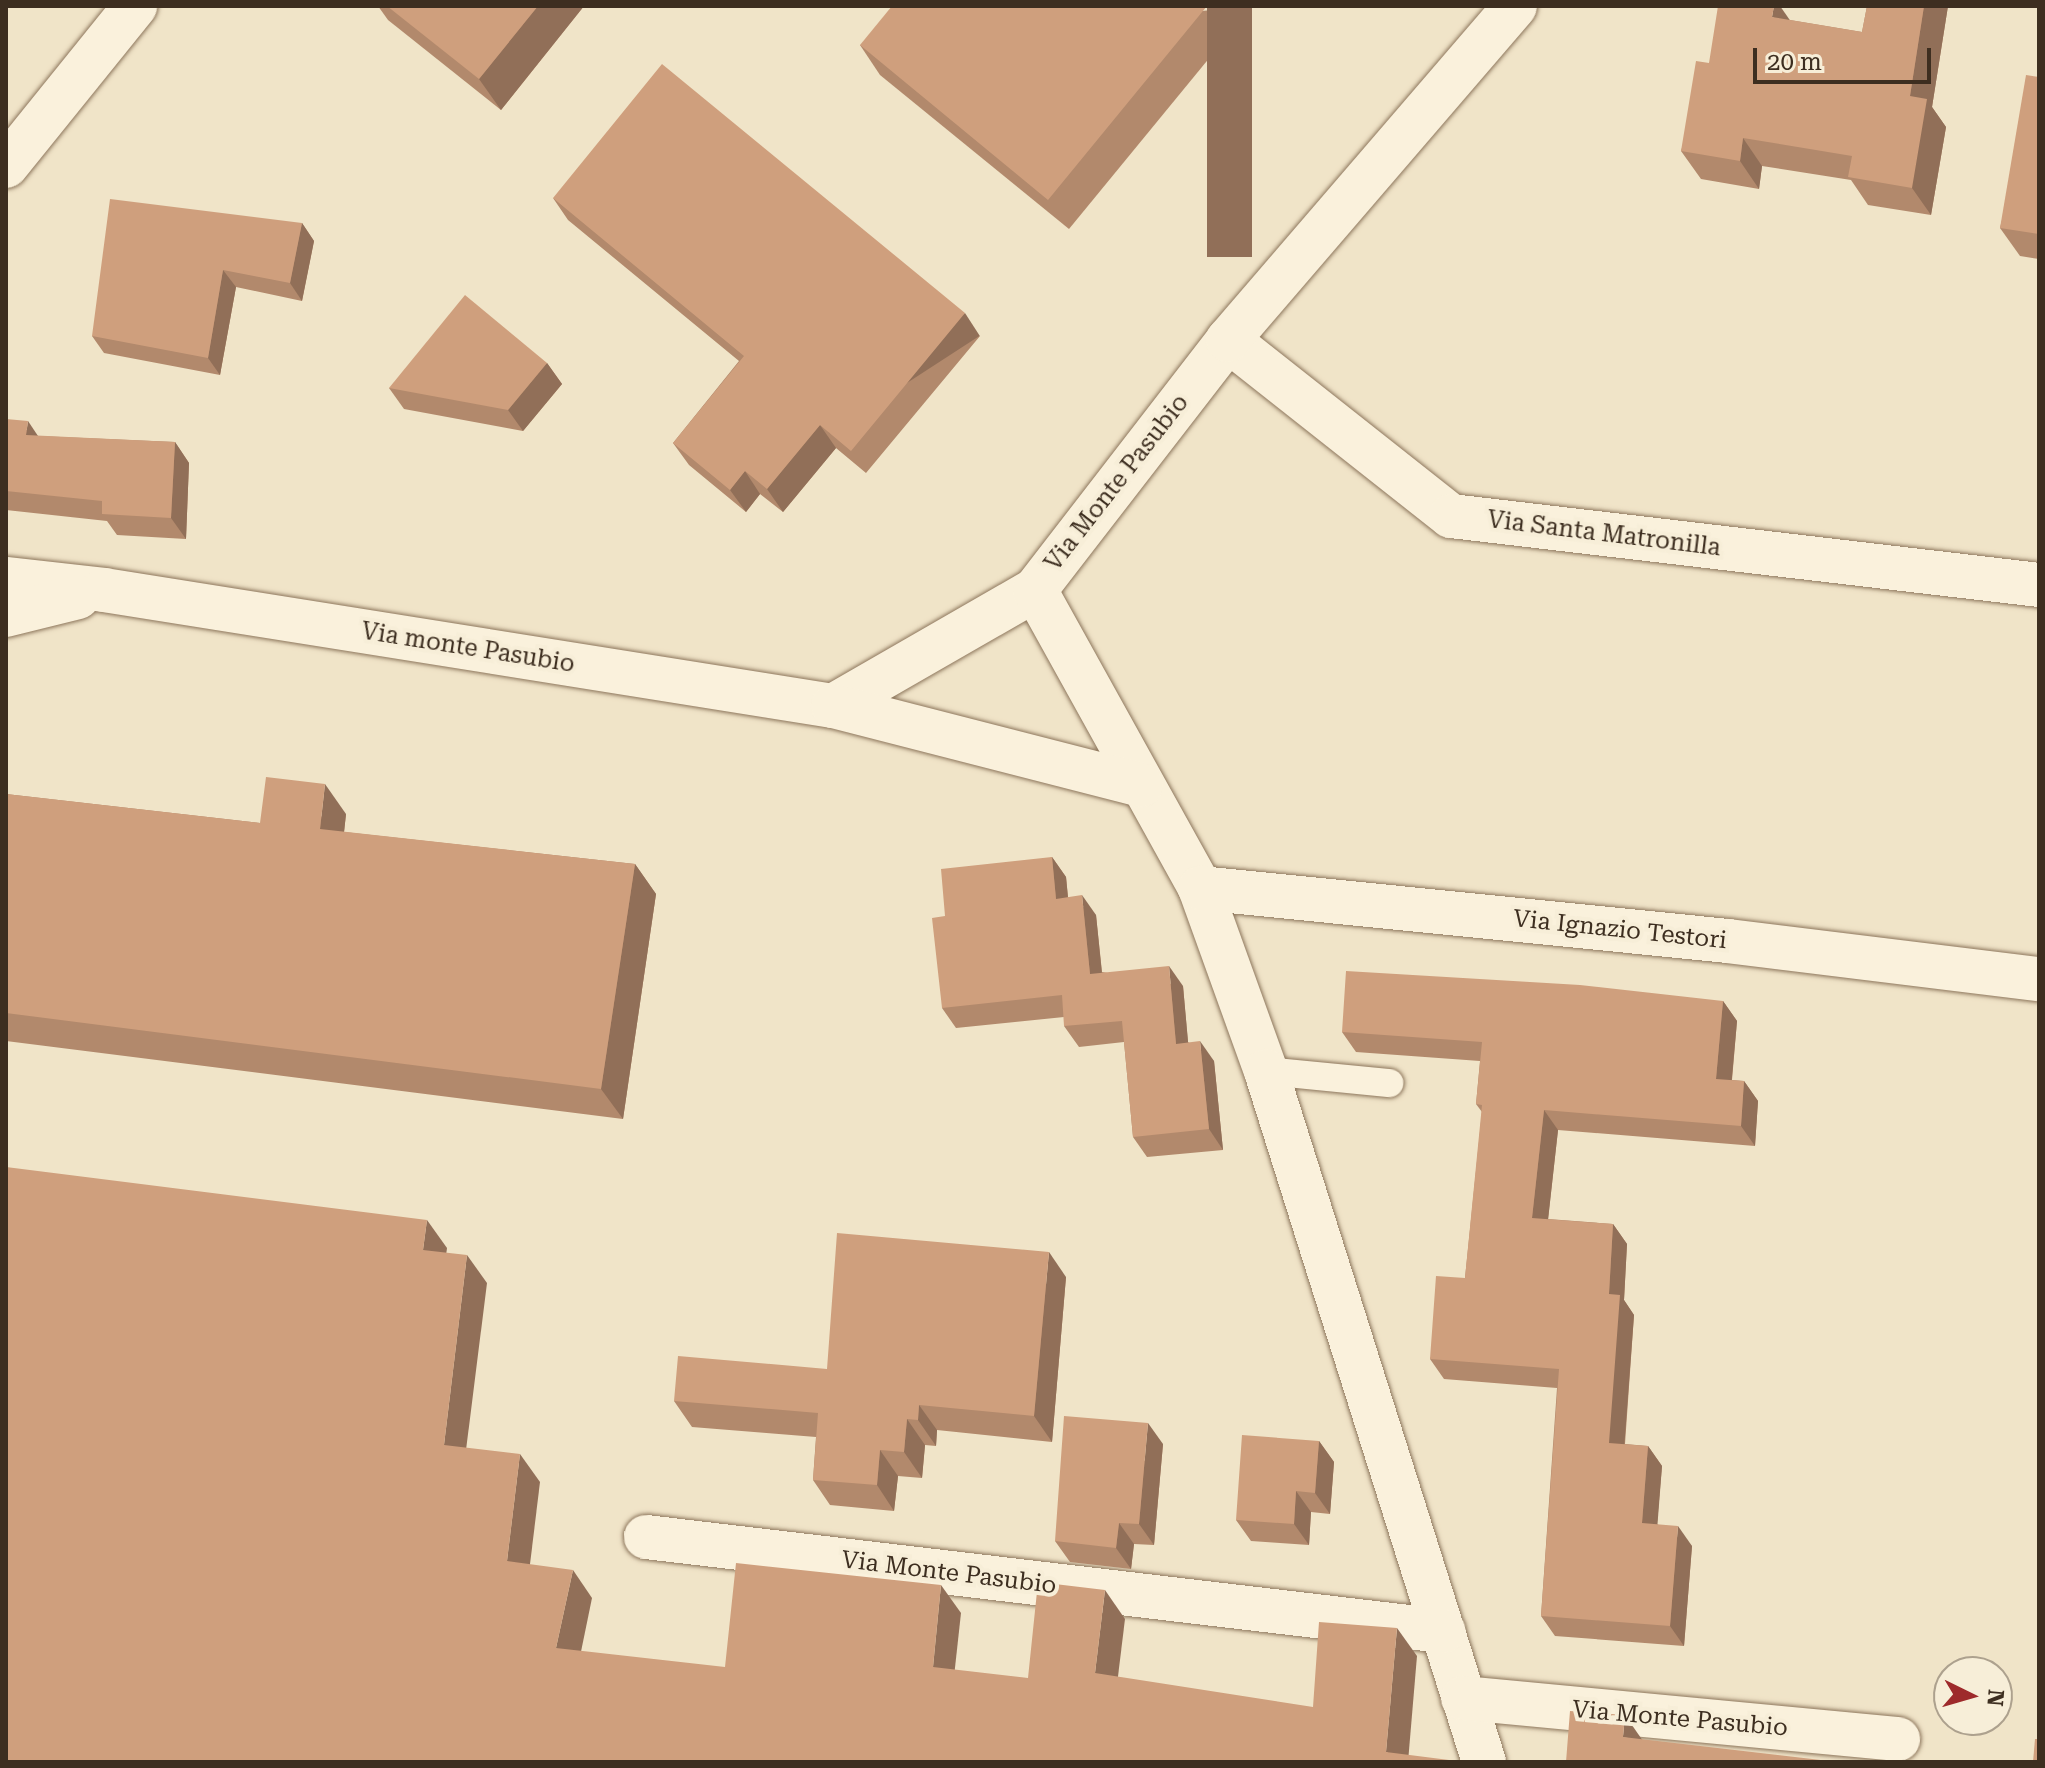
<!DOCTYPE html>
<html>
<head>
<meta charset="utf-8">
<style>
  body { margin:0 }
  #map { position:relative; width:2045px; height:1768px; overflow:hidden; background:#f0e4c8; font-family:"Roboto Serif",serif }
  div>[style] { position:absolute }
  .roads { filter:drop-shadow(0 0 2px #8d765c) drop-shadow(0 0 2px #8d765c) }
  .service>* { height:28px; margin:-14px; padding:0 14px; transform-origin:14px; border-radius:14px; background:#faf1dc }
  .minor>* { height:44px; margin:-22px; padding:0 22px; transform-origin:22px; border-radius:22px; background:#faf1dc }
  .secondary>* { height:44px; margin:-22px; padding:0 22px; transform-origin:22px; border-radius:22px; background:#faf1dc }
  .wall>* { inset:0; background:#b2896c }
  .shaded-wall>* { inset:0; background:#916f58; transform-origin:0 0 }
  .building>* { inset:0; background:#cf9f7d }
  span { translate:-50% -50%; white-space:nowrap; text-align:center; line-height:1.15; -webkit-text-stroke:8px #f7eed8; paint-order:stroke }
  .street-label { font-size:24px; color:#3d2e20 }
  .frame { position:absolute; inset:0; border:8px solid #3d2e20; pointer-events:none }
  .north { position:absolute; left:1933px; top:1656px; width:80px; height:80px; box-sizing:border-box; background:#f7eed8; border:2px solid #ada18e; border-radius:50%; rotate:95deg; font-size:22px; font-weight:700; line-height:32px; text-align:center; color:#3d2e20 }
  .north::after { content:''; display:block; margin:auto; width:28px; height:36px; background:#9e2a2b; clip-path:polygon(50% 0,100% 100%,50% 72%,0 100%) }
  .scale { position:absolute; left:1753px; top:48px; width:178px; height:36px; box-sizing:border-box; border:4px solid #3d2e20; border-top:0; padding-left:10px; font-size:24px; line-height:28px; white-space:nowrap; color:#3d2e20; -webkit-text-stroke:6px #f7eed8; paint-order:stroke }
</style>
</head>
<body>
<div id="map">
  <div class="roads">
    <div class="service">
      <i style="left:1266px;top:1071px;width:124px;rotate:5.6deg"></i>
    </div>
    <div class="minor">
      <i style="left:1228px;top:340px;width:284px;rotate:38.3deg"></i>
      <i style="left:1451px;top:516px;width:592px;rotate:6.69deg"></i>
      <i style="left:6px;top:579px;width:99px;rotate:6.4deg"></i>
      <i style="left:104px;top:590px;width:738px;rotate:9.04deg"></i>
      <i style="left:833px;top:706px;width:233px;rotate:-29.9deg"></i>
      <i style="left:1035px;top:590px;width:316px;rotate:-52.3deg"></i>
      <i style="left:1228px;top:340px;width:440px;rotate:-49.3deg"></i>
      <i style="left:1035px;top:590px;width:341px;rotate:61deg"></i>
      <i style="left:1200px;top:888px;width:195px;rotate:70.2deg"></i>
      <i style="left:1266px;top:1071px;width:725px;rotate:72.49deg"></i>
      <i style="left:6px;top:615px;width:74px;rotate:-14deg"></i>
      <i style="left:833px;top:706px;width:318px;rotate:14.4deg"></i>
      <i style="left:1200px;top:888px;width:531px;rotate:5.73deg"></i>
      <i style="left:1728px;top:941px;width:313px;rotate:7deg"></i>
      <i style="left:646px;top:1537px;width:803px;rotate:6.73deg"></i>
      <i style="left:1463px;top:1698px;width:437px;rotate:5.4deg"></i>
    </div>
    <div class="secondary">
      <i style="left:6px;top:166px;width:206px;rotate:-51.1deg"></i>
    </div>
  </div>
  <div class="wall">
    <i style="clip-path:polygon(378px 6px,584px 6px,501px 110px,388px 20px)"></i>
    <i style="clip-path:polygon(1252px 6px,1069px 229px,880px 75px,860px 45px)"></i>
    <i style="clip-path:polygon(1867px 6px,1948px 6px,1932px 107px,1946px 127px,1931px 215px,1868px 205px,1851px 180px,1762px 166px,1759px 189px,1701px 179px,1681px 151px,1709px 63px,1790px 20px,1862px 32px)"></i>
    <i style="clip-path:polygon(2039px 77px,2039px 259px,2020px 256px,2000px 228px)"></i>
    <i style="clip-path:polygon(553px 198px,980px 336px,866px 473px,836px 448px,783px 512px,760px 494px,746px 512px,689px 465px,673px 443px,739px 361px,568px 220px)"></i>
    <i style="clip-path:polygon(302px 223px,314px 241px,302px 301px,236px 287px,220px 375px,104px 353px,92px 336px)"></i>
    <i style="clip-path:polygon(547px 363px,562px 384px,523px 431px,404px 409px,389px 388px)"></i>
    <i style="clip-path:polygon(6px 419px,38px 436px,175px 442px,189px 463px,186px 539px,117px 535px,107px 521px,6px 510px)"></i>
    <i style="clip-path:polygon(6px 794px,260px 823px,346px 814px,344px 832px,635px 864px,656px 894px,623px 1119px,6px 1041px)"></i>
    <i style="clip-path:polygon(1052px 857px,1066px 877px,1068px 897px,1096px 915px,1102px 972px,1183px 986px,1188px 1042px,1214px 1061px,1223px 1150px,1147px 1157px,1133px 1137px,1124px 1042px,1079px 1047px,1064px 1026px,1064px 1017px,956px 1028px,942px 1008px,945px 916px)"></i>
    <i style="clip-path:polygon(1723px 1001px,1737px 1021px,1732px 1080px,1744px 1081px,1758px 1101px,1755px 1146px,1558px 1130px,1548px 1219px,1613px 1224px,1627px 1244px,1624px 1300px,1634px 1315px,1625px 1444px,1648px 1446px,1662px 1466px,1657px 1524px,1692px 1546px,1684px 1646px,1555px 1636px,1541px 1616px,1557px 1388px,1444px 1379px,1430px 1359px,1465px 1278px,1482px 1112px,1476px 1104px,1480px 1061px,1356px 1052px,1342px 1032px)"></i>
    <i style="clip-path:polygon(1066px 1277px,1052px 1442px,937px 1430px,936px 1446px,925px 1445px,922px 1478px,898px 1476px,894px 1511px,830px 1505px,813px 1480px,816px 1437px,692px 1427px,674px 1401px,827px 1369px)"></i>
    <i style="clip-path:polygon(1319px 1441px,1334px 1462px,1330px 1514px,1311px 1512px,1309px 1545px,1251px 1541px,1236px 1520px)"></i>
    <i style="clip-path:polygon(1163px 1444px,1154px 1545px,1134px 1544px,1131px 1569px,1070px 1562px,1055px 1541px)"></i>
  </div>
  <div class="shaded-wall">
    <i style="clip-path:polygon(538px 6px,584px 6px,501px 110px,479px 79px)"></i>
    <i style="left:1207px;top:6px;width:45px;height:251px"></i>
    <i style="clip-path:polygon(1774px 6px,1780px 6px,1794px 26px,1772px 17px)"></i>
    <i style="clip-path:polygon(1924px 6px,1948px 6px,1932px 107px,1946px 127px,1931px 215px,1912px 188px,1910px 96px)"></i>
    <i style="clip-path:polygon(1743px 138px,1762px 166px,1759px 189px,1740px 161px)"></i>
    <i style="clip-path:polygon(302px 223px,314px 241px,302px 301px,290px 283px)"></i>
    <i style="clip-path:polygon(223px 270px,236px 287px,220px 375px,208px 358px)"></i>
    <i style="left:965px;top:313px;width:27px;height:179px;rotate:57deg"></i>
    <i style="clip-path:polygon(547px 363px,562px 384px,523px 431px,508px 410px)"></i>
    <i style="clip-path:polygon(28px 421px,42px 442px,26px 435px)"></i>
    <i style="clip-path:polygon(820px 425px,836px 448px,783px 512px,767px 489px)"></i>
    <i style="clip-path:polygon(175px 442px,189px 463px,186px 539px,171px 518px)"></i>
    <i style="clip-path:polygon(745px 471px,760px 494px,746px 512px,730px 490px)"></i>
    <i style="clip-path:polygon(325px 784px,346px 814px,341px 860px,320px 829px)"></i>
    <i style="clip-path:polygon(1052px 857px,1066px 877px,1070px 919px,1056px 899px)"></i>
    <i style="clip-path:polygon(635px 864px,656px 894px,623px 1119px,601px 1089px)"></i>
    <i style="clip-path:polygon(1082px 895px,1096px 915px,1104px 994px,1090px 974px)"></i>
    <i style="clip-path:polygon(1169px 966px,1183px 986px,1190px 1064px,1176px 1044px)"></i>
    <i style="clip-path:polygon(1723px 1001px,1737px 1021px,1730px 1099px,1716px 1079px)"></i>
    <i style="clip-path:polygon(1200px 1041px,1214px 1061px,1223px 1150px,1209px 1129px)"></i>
    <i style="clip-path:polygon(1744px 1081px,1758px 1101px,1755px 1146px,1741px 1126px)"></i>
    <i style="clip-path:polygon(1544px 1110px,1558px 1130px,1546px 1238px,1532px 1218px)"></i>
    <i style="clip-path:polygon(427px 1220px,447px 1248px,443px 1278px,423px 1250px)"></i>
    <i style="clip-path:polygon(1613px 1224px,1627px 1244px,1624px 1300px,1634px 1315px,1623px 1463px,1609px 1443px,1609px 1294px)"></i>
    <i style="clip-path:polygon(1049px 1252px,1066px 1277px,1052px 1442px,1034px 1416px)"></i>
    <i style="clip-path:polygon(467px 1255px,487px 1283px,463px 1474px,444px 1445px)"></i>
    <i style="clip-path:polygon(919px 1405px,937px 1430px,936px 1446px,918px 1420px)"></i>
    <i style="clip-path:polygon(907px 1419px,925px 1445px,922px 1478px,904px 1452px)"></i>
    <i style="clip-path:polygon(1148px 1423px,1163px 1444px,1154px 1545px,1139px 1524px)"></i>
    <i style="clip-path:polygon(1319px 1441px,1334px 1462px,1330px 1514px,1315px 1493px)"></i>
    <i style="clip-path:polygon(1648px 1446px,1662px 1466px,1656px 1543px,1642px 1523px)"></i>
    <i style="clip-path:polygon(880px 1450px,898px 1476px,894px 1511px,877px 1485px)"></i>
    <i style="clip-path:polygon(520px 1454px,540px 1482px,527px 1589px,507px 1561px)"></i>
    <i style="clip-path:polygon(1296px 1491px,1311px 1512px,1309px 1545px,1294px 1524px)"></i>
    <i style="clip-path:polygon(1119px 1523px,1134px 1544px,1131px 1569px,1116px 1548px)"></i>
    <i style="clip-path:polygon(1678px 1526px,1692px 1546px,1684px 1646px,1670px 1626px)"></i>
    <i style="clip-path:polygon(573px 1570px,592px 1598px,576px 1676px,556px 1648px)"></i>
    <i style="clip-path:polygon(941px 1585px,961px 1613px,952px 1695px,933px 1667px)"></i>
    <i style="clip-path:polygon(1105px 1590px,1125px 1619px,1115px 1701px,1095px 1673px)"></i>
    <i style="clip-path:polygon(1397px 1628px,1417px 1656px,1408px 1762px,1386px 1752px)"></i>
    <i style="clip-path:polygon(1625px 1715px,1643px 1741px,1623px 1737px)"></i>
  </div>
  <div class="building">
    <i style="clip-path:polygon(387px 6px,538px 6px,479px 79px)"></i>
    <i style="clip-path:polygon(892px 6px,1207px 6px,1048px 200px,860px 45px)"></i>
    <i style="clip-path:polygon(1718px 6px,1774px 6px,1772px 17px,1862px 32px,1867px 6px,1924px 6px,1910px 96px,1927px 99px,1912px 188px,1848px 177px,1852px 156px,1743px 138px,1740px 161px,1681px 151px,1696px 61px,1709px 63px)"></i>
    <i style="clip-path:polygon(662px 64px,965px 313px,851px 451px,820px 425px,767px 489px,745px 471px,730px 490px,673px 443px,744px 356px,553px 198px)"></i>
    <i style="clip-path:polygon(2026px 75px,2039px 77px,2039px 234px,2000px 228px)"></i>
    <i style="clip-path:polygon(110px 199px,302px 223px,290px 283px,223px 270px,208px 358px,92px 336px)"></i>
    <i style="clip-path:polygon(465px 295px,547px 363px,508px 410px,389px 388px)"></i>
    <i style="clip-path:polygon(6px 419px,28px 421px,26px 435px,175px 442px,171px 518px,102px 514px,102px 501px,6px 491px)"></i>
    <i style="clip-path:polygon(266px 777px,325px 784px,320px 829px,635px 864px,601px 1089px,6px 1013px,6px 794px,260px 823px)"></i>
    <i style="clip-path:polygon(1052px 857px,1056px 899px,1082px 895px,1090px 974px,1169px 966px,1176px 1044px,1200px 1041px,1209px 1129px,1133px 1137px,1122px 1021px,1064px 1026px,1062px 995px,942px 1008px,932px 918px,945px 916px,941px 869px)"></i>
    <i style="clip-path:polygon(1346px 971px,1580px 985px,1723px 1001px,1716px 1079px,1744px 1081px,1741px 1126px,1544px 1110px,1532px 1218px,1613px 1224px,1609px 1294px,1620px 1295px,1609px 1443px,1648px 1446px,1642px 1523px,1678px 1526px,1670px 1626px,1541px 1616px,1559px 1369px,1430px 1359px,1436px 1276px,1465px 1278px,1482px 1105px,1476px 1104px,1482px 1042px,1342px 1032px)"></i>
    <i style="clip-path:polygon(6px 1167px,427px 1220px,423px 1250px,467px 1255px,444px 1445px,520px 1454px,507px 1561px,573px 1570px,556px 1648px,725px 1667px,736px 1563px,941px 1585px,933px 1667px,1028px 1678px,1038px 1582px,1105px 1590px,1095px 1673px,1313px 1707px,1319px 1622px,1397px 1628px,1386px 1752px,1449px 1760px,1450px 1762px,6px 1762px)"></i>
    <i style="clip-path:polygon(837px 1233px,1049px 1252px,1034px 1416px,919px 1405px,918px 1420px,907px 1419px,904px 1452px,880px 1450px,877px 1485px,813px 1480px,818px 1413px,674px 1401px,678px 1356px,827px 1369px)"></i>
    <i style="clip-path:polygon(1064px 1416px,1148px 1423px,1139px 1524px,1119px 1523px,1116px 1548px,1055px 1541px)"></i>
    <i style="clip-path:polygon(1242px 1435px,1319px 1441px,1315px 1493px,1296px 1491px,1294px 1524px,1236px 1520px)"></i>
    <i style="clip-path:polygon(1570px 1711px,1625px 1715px,1623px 1737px,1838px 1762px,1566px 1762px)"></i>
    <i style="clip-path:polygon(2035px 1739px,2039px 1739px,2039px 1762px,2033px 1762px)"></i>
  </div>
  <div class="street-label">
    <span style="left:1117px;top:483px;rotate:-52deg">Via Monte Pasubio</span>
    <span style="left:1604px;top:534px;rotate:7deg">Via Santa Matronilla</span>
    <span style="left:468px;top:648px;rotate:9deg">Via monte Pasubio</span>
    <span style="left:1620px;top:930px;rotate:6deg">Via Ignazio Testori</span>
    <span style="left:949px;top:1573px;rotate:7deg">Via Monte Pasubio</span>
    <span style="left:1680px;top:1719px;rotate:5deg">Via Monte Pasubio</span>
  </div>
  <div class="frame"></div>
  <div class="north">N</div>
  <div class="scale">20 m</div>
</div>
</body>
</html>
